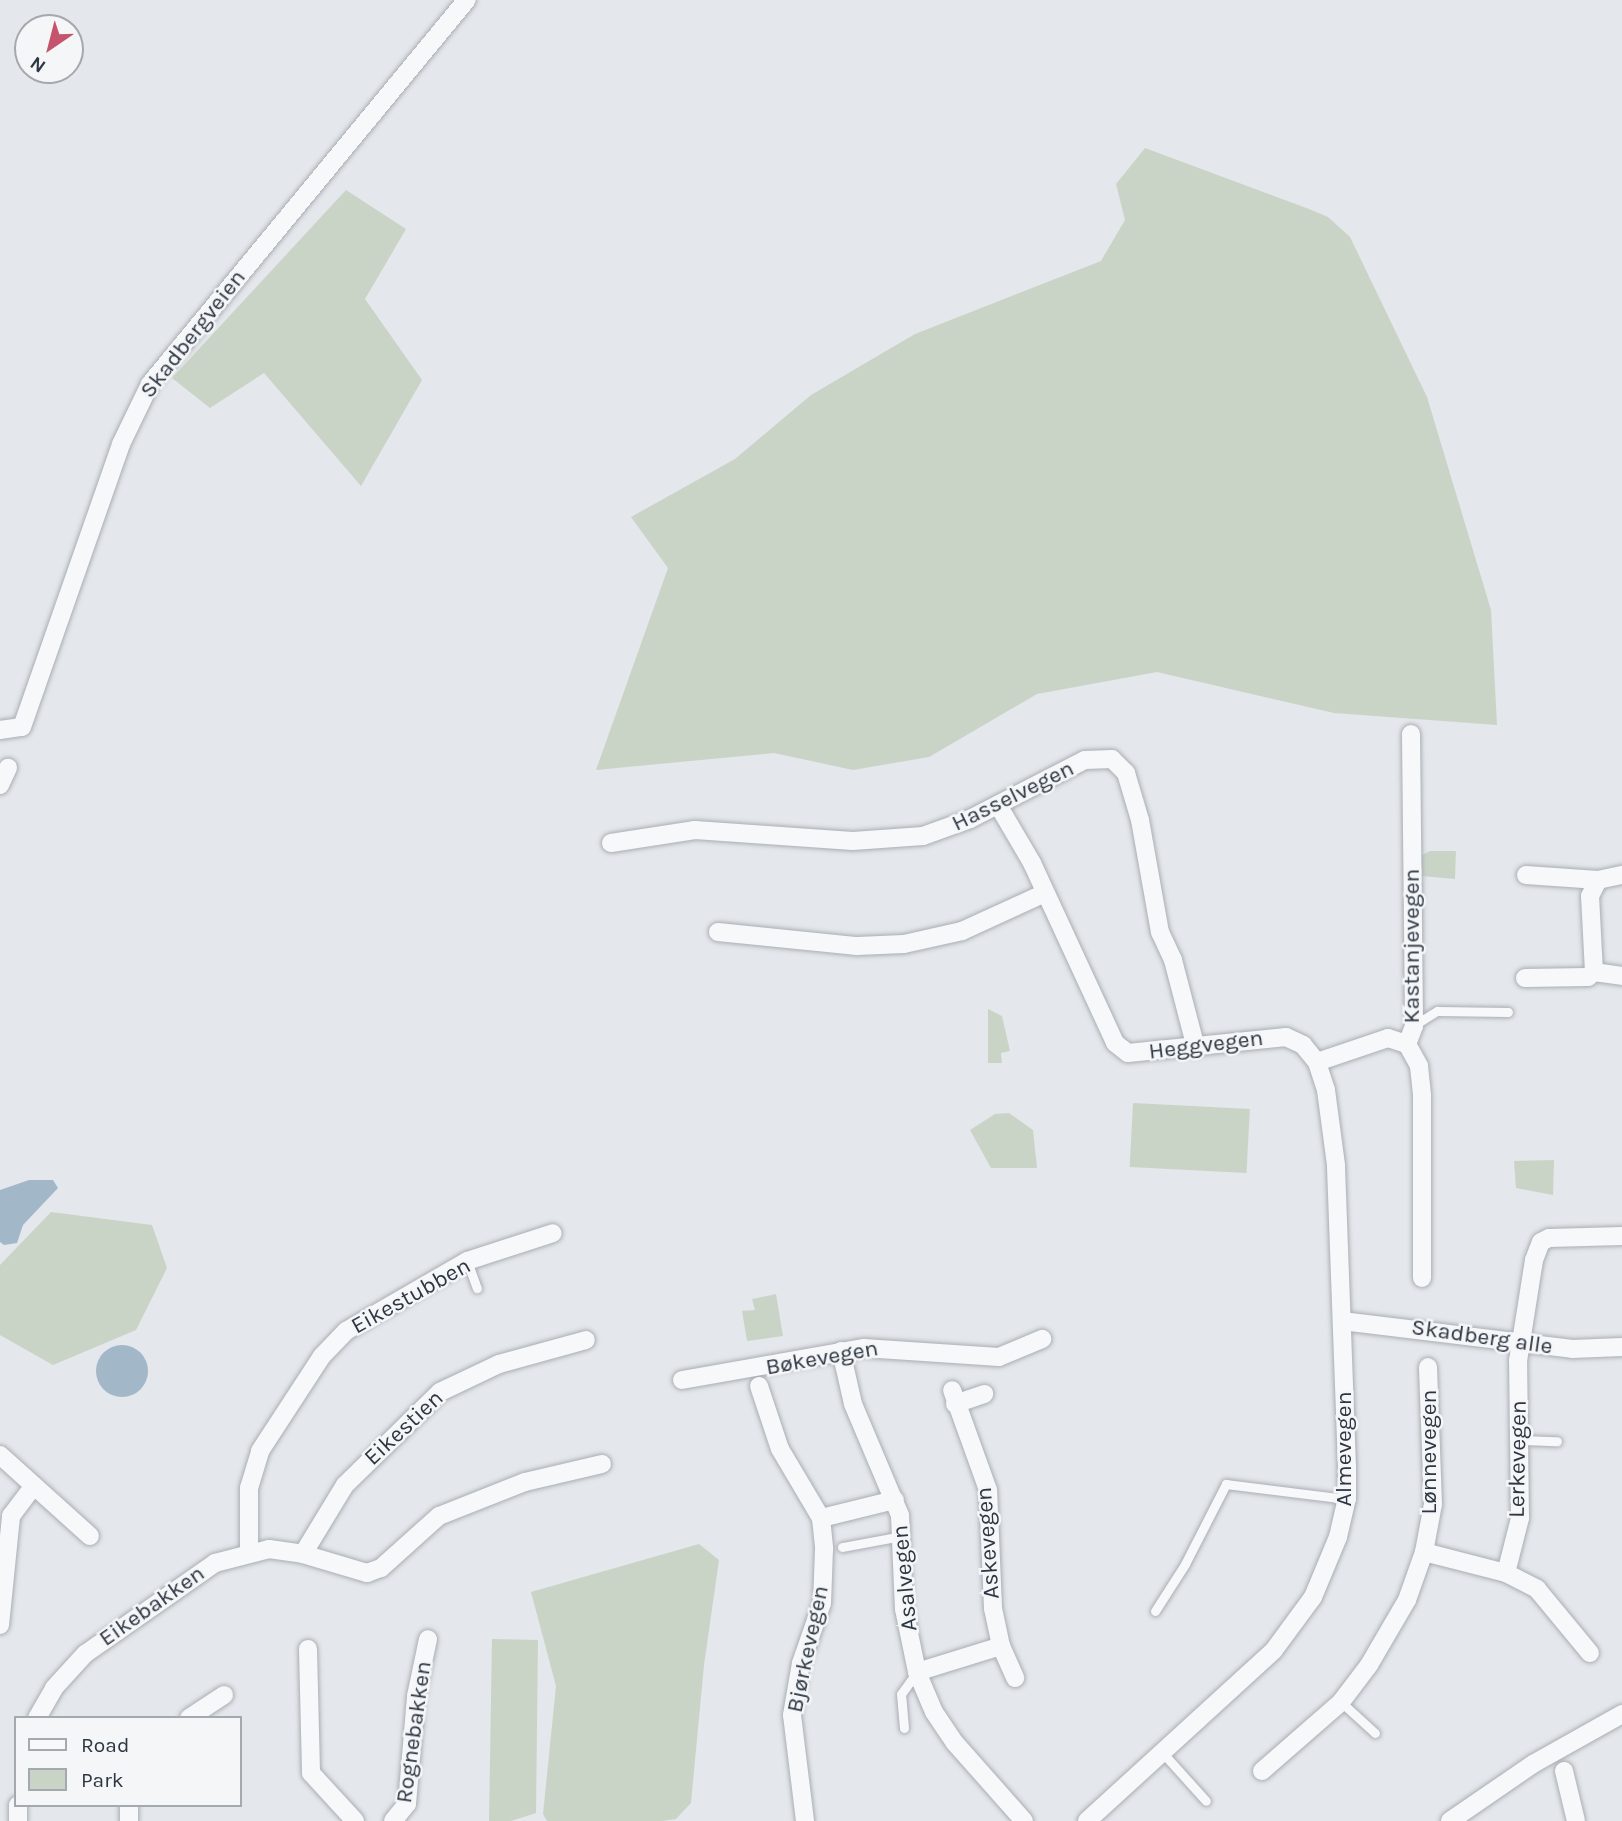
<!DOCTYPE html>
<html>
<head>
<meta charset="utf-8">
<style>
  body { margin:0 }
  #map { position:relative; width:1622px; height:1821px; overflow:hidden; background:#e4e7eb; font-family:Karla,sans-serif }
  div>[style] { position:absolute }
  .green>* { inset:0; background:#cad4c6; transform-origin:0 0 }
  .water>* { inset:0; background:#a2b7c7 }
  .round { border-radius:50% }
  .roads { filter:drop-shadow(0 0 2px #a9aeb5) drop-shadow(0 0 2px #a9aeb5) }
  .lane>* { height:9px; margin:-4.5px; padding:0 4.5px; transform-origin:4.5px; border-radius:4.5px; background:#f7f8f9 }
  .street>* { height:18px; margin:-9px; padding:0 9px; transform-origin:9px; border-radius:9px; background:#f7f8f9 }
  span { translate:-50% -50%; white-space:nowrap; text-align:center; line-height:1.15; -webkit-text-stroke:5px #f4f6f8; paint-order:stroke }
  .street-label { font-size:23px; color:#2d3642 }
  .legend { position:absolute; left:14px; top:1716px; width:228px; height:91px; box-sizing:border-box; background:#f4f6f8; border:2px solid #a4a9af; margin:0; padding:9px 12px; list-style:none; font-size:21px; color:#2d3642 }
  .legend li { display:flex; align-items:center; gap:14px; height:35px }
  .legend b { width:35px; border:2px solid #a4a9af }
  .north { position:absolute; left:14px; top:14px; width:70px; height:70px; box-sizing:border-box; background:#f4f6f8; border:2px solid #a4a9af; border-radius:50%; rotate:215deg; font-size:19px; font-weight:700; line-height:28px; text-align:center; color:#2d3642 }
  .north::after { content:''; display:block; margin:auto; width:24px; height:32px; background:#c4556d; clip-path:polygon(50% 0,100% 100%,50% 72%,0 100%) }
</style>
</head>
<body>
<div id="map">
  <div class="green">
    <i style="clip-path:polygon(1145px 148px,1309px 209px,1328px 217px,1350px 237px,1427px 397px,1491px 610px,1497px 725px,1334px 713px,1157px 672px,1037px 694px,929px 757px,853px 770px,774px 753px,596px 770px,668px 568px,631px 517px,735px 459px,811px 395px,915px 334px,1101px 261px,1125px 220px,1116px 184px)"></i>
    <i style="clip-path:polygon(346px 190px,406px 229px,365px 299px,422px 380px,361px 486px,264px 373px,210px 408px,172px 378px)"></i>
    <i style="clip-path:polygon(1430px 851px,1456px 851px,1455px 879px,1421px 876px,1422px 855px)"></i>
    <i style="clip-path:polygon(988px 1009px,1002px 1016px,1010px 1051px,1001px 1053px,1002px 1063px,988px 1063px)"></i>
    <i style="left:1133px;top:1103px;width:117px;height:64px;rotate:3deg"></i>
    <i style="clip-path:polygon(1009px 1113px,1033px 1130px,1037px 1168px,991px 1168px,970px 1130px,995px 1114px)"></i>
    <i style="clip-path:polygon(1554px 1160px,1553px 1195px,1516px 1188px,1514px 1161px)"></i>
    <i style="clip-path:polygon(51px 1212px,152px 1225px,167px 1268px,136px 1330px,53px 1365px,0 1335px,0 1265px)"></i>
    <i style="clip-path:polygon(776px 1294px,783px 1336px,747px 1341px,742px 1311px,755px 1310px,752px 1299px)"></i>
    <i style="clip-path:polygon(699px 1544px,719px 1560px,704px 1665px,691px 1803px,676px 1819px,662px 1821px,547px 1821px,543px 1814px,556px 1686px,531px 1592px)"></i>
    <i style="clip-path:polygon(492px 1639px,538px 1640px,536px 1813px,511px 1821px,489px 1821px)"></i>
  </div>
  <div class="water">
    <i style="clip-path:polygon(29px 1180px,53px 1180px,58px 1188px,23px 1225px,17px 1243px,4px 1245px,0 1242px,0 1190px)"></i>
    <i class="round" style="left:96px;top:1345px;width:52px;height:52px"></i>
  </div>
  <div class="roads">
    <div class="lane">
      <i style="left:1416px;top:1024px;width:25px;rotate:-32deg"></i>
      <i style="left:1437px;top:1011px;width:71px;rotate:0.8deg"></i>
      <i style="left:467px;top:1261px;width:29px;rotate:70deg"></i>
      <i style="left:1521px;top:1440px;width:36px;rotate:2deg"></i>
      <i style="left:842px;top:1547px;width:61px;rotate:-10.4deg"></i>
      <i style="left:1155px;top:1611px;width:56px;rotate:-57.4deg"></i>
      <i style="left:1185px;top:1564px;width:90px;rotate:-62.9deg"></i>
      <i style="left:1226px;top:1484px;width:122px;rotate:7.1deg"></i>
      <i style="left:1341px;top:1702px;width:46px;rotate:42.4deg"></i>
      <i style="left:904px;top:1728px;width:34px;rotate:-95deg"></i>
      <i style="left:901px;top:1694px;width:27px;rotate:-54deg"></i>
      <i style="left:1161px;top:1751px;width:67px;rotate:48deg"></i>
    </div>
    <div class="street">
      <i style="left:0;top:730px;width:22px;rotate:-8deg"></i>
      <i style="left:22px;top:727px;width:300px;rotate:-70.7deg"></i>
      <i style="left:121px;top:444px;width:67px;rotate:-64.2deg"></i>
      <i style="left:150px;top:384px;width:498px;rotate:-50.5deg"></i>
      <i style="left:1411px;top:734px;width:292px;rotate:89.4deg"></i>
      <i style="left:1414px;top:1026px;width:19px;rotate:111deg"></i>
      <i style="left:1407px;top:1044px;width:25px;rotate:61deg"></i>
      <i style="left:1419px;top:1066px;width:30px;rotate:84deg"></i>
      <i style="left:1422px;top:1096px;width:182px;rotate:90deg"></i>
      <i style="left:0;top:785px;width:19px;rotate:-65deg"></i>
      <i style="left:998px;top:805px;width:67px;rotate:59.6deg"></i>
      <i style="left:1032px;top:863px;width:198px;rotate:65.2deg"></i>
      <i style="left:1115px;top:1043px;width:16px;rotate:38deg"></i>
      <i style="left:1128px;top:1053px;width:159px;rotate:-5.8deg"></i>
      <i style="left:1286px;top:1037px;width:19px;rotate:25deg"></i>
      <i style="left:1303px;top:1045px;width:22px;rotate:51deg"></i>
      <i style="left:1317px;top:1062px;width:75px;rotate:-18.7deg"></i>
      <i style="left:1388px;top:1038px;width:20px;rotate:18deg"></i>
      <i style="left:611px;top:843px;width:85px;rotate:-8.8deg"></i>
      <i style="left:695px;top:830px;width:158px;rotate:4deg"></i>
      <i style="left:853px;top:841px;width:70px;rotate:-4.1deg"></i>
      <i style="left:923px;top:836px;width:50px;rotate:-19.9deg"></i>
      <i style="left:970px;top:819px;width:129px;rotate:-27.2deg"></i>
      <i style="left:1085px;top:760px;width:27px;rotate:-2deg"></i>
      <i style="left:1112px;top:759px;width:20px;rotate:45deg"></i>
      <i style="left:1126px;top:773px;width:49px;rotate:73.4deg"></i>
      <i style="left:1140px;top:820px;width:114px;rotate:79.9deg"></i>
      <i style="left:1160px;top:932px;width:31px;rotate:65deg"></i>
      <i style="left:1173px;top:960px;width:91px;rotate:75.4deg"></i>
      <i style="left:1526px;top:875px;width:72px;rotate:4deg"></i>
      <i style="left:1598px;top:880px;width:25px;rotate:-12deg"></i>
      <i style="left:718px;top:932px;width:140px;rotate:5.8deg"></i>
      <i style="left:857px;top:946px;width:47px;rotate:-2.4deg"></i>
      <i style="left:904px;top:944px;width:59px;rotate:-12.6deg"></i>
      <i style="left:962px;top:931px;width:91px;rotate:-24.6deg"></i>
      <i style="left:1594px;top:972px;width:76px;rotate:-93deg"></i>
      <i style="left:1590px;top:896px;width:18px;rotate:-63deg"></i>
      <i style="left:1525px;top:978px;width:63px;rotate:-0.9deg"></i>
      <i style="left:1588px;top:977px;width:8px;rotate:-40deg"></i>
      <i style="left:1594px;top:972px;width:28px;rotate:8deg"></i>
      <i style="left:1342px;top:1321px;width:232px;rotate:6.9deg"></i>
      <i style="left:1572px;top:1349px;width:50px;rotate:-2.3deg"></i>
      <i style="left:841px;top:1351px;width:54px;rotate:77.2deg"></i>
      <i style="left:853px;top:1404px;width:121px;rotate:67.1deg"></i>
      <i style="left:900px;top:1515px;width:94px;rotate:87.6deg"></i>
      <i style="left:904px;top:1609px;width:64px;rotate:78.3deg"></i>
      <i style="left:917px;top:1672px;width:43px;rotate:67deg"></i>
      <i style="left:934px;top:1712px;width:37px;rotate:56deg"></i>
      <i style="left:955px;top:1743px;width:104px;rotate:48.5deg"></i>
      <i style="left:682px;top:1380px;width:185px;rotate:-10deg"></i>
      <i style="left:864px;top:1348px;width:135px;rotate:3.8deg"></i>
      <i style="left:999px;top:1357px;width:47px;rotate:-22.7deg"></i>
      <i style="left:759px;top:1386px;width:66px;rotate:71.6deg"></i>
      <i style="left:780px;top:1449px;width:80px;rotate:59.3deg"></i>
      <i style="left:821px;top:1518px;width:31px;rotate:84deg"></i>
      <i style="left:824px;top:1549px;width:54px;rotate:92.1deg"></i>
      <i style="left:822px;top:1603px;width:64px;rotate:109.3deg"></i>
      <i style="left:801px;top:1663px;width:53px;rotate:99.8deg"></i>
      <i style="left:792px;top:1715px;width:107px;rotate:83deg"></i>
      <i style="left:955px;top:1404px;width:31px;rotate:-19deg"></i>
      <i style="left:0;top:1455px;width:121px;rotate:42deg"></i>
      <i style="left:821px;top:1518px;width:76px;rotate:-13.7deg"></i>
      <i style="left:249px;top:1551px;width:63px;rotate:-90deg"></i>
      <i style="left:249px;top:1488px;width:39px;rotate:-73deg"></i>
      <i style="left:260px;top:1451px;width:113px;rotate:-56.9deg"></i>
      <i style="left:322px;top:1356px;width:35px;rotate:-46deg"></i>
      <i style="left:346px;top:1331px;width:140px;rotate:-30deg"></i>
      <i style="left:467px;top:1261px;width:90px;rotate:-18deg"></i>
      <i style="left:1424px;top:1552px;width:85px;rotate:14.4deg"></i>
      <i style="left:1506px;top:1573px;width:35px;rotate:27deg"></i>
      <i style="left:1537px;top:1589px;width:83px;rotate:50.4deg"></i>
      <i style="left:303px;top:1554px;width:81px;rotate:-58.7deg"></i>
      <i style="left:345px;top:1485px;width:133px;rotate:-44.4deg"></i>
      <i style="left:440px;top:1392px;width:65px;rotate:-25.4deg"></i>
      <i style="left:499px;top:1364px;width:90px;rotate:-15.4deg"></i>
      <i style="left:1506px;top:1573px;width:57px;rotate:-75.7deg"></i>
      <i style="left:1520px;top:1518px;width:157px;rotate:-90.7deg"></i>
      <i style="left:1518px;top:1361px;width:102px;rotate:-81deg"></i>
      <i style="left:1534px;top:1260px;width:19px;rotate:-69deg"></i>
      <i style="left:1541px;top:1242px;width:9px;rotate:-27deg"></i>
      <i style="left:1549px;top:1238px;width:73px;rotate:-1.6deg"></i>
      <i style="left:0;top:1625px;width:110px;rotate:-84.2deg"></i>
      <i style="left:11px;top:1516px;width:38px;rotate:-53deg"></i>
      <i style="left:1001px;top:1646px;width:35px;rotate:66deg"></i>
      <i style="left:308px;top:1649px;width:124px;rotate:88.6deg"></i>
      <i style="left:311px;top:1773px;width:65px;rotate:47.5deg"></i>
      <i style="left:917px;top:1672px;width:88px;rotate:-17.2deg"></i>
      <i style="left:1001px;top:1646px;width:39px;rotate:-102deg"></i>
      <i style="left:993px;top:1608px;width:118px;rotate:-92.4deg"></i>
      <i style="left:988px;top:1490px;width:106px;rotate:-109.8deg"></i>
      <i style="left:37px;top:1718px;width:34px;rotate:-60deg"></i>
      <i style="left:54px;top:1688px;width:46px;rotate:-47.6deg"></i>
      <i style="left:85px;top:1654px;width:159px;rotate:-35deg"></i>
      <i style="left:215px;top:1563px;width:56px;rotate:-14.5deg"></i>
      <i style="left:269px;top:1549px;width:34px;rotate:8deg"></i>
      <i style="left:303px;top:1554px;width:67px;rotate:16.5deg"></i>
      <i style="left:367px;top:1573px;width:15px;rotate:-20deg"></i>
      <i style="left:381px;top:1568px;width:78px;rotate:-41.9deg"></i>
      <i style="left:439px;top:1516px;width:92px;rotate:-21.6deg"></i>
      <i style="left:525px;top:1482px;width:79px;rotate:-13.2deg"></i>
      <i style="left:189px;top:1718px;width:42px;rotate:-33.3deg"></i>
      <i style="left:1262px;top:1771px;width:105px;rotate:-41.1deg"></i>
      <i style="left:1341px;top:1702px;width:46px;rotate:-52.9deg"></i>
      <i style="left:1369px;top:1665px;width:75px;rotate:-59.7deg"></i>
      <i style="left:1407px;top:1600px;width:51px;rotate:-70.5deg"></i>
      <i style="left:1424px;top:1552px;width:49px;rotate:-79.4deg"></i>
      <i style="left:1433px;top:1504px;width:137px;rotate:-92.1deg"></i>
      <i style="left:1564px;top:1771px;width:51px;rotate:76.5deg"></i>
      <i style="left:18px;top:1805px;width:16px;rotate:90deg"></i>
      <i style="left:129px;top:1805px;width:16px;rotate:90deg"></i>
      <i style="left:393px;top:1821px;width:22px;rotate:-51deg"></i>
      <i style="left:407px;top:1804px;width:108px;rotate:-85.2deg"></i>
      <i style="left:416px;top:1696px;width:58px;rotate:-78.1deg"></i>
      <i style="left:1087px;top:1821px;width:253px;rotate:-42.4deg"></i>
      <i style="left:1274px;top:1650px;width:66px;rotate:-53.7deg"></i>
      <i style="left:1313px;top:1597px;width:65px;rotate:-67.4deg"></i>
      <i style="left:1338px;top:1537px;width:39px;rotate:-77deg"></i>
      <i style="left:1347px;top:1499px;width:32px;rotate:-90deg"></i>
      <i style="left:1347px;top:1467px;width:302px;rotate:-92.1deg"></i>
      <i style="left:1336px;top:1165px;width:76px;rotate:-97.6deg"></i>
      <i style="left:1326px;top:1090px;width:29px;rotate:-108deg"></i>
      <i style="left:1450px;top:1821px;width:101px;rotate:-34.5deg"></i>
      <i style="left:1533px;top:1764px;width:102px;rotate:-29.3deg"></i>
    </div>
  </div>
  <div class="street-label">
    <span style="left:193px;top:334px;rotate:-52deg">Skadbergveien</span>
    <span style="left:1013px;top:796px;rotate:-26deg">Hasselvegen</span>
    <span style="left:1412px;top:946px;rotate:-90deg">Kastanjevegen</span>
    <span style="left:1206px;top:1045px;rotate:-7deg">Heggvegen</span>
    <span style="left:411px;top:1296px;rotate:-29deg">Eikestubben</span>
    <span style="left:1482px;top:1337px;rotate:8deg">Skadberg alle</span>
    <span style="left:822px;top:1358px;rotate:-10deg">Bøkevegen</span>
    <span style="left:404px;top:1428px;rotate:-43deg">Eikestien</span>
    <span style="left:1344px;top:1449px;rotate:-90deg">Almevegen</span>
    <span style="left:1429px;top:1452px;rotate:-90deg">Lønnevegen</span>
    <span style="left:1518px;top:1459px;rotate:-89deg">Lerkevegen</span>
    <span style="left:988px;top:1543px;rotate:-94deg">Askevegen</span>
    <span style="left:905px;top:1578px;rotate:-95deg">Asalvegen</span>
    <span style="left:152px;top:1606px;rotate:-35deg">Eikebakken</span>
    <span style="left:808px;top:1649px;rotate:-78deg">Bjørkevegen</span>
    <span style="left:414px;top:1732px;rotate:-82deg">Rognebakken</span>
  </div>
  <ul class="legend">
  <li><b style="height:9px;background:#f7f8f9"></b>Road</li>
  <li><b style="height:19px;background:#cad4c6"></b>Park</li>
  </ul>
  <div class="north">N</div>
</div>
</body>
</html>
